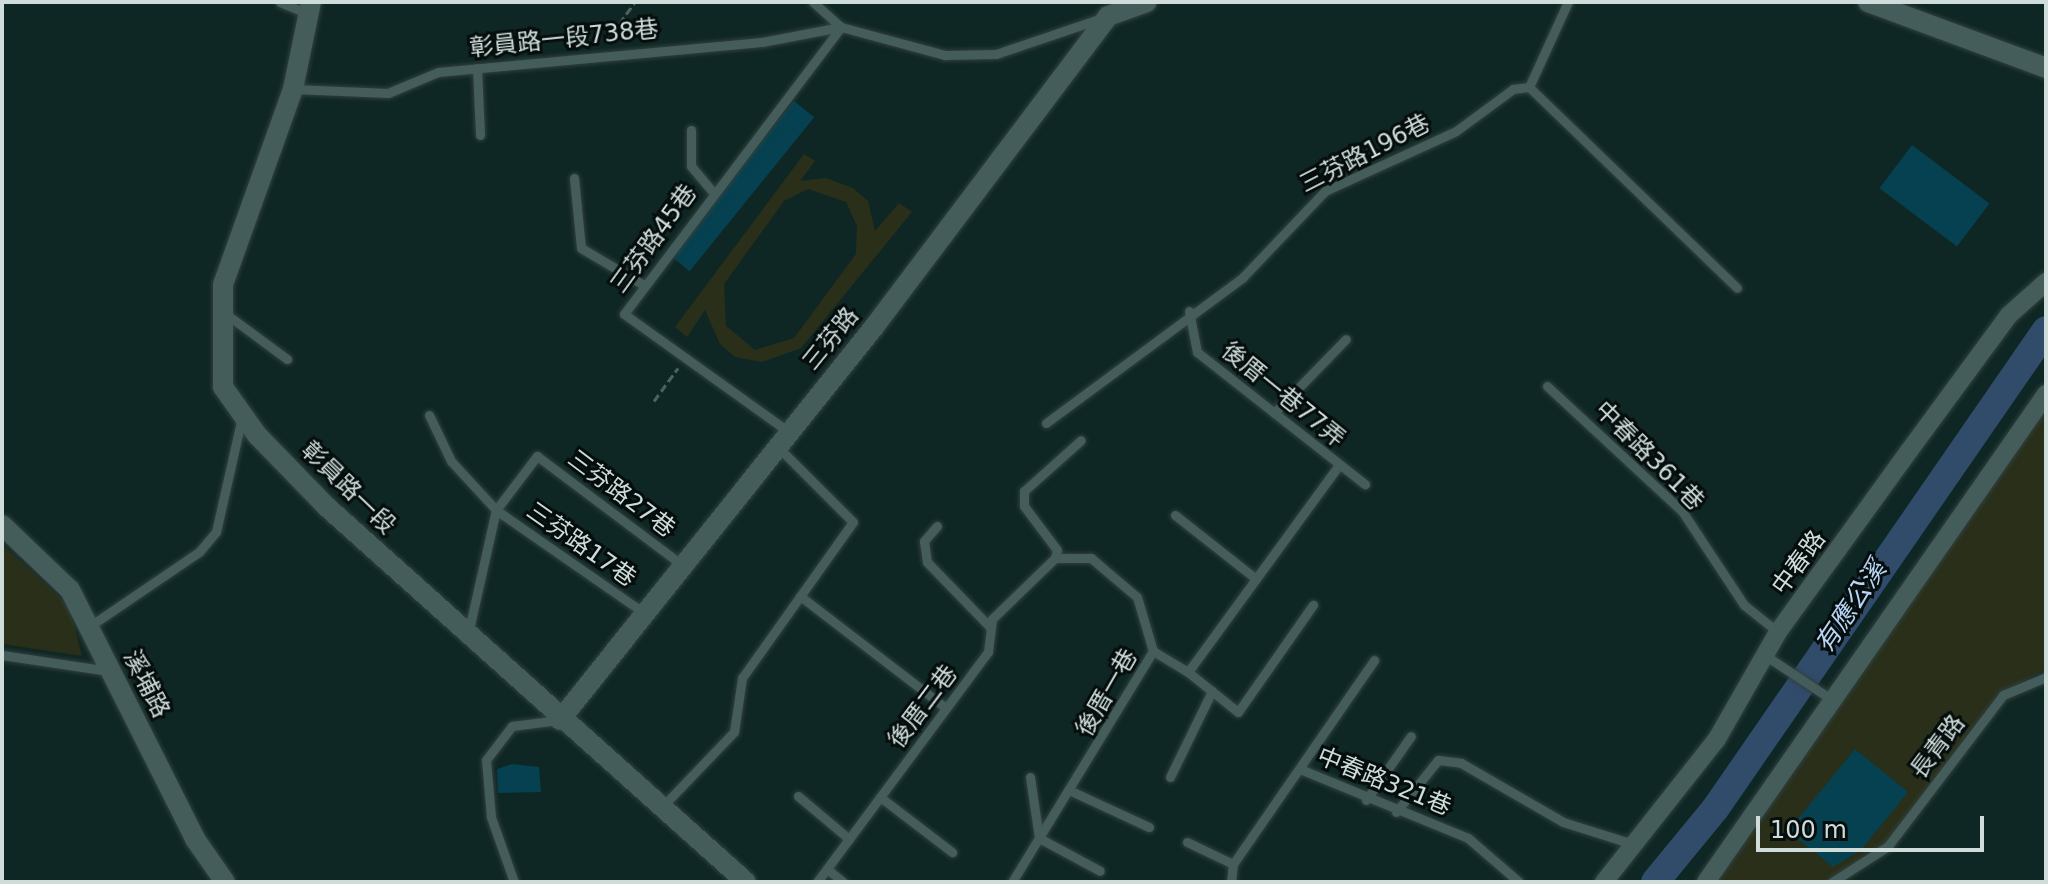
<!DOCTYPE html>
<html>
<head>
<meta charset="utf-8">
<style>
  body { margin:0 }
  #map { position:relative; width:2048px; height:884px; overflow:hidden; background:#0f2724; font-family:"DejaVu Sans","Noto Sans TC",sans-serif }
  div>[style] { position:absolute }
  .green>* { inset:0; background:#292f19 }
  .river>* { height:28px; margin:-14px; padding:0 14px; transform-origin:14px; border-radius:14px; background:#314c6b }
  .building>* { inset:0; background:#054150; transform-origin:0 0 }
  .path>* { height:3px; margin-top:-1.5px; transform-origin:0; background:repeating-linear-gradient(90deg,#4c615e 0 8px,transparent 0 12px) }
  .roads { filter:drop-shadow(0 0 2px #31403f) drop-shadow(0 0 2px #31403f) }
  .service>* { height:9px; margin:-4.5px; padding:0 4.5px; transform-origin:4.5px; border-radius:4.5px; background:#445d5a }
  .minor>* { height:18px; margin:-9px; padding:0 9px; transform-origin:9px; border-radius:9px; background:#445d5a }
  .tertiary>* { height:20px; margin:-10px; padding:0 10px; transform-origin:10px; border-radius:10px; background:#445d5a }
  .secondary>* { height:20px; margin:-10px; padding:0 10px; transform-origin:10px; border-radius:10px; background:#445d5a }
  span { translate:-50% -50%; white-space:nowrap; text-align:center; line-height:1.15; -webkit-text-stroke:6px #050e0d; paint-order:stroke }
  .street-label { font-size:24px; color:#cedcda }
  .water-label { font-size:26px; color:#b9d5f5; font-style:italic }
  .frame { position:absolute; inset:0; border:4px solid #cedcda; pointer-events:none }
  .scale { position:absolute; left:1756px; top:816px; width:228px; height:36px; box-sizing:border-box; border:4px solid #cedcda; border-top:0; padding-left:10px; font-size:24px; line-height:28px; white-space:nowrap; color:#cedcda; -webkit-text-stroke:6px #050e0d; paint-order:stroke }
</style>
</head>
<body>
<div id="map">
  <div class="green">
    <i style="clip-path:polygon(evenodd,804px 154px,815px 161px,800px 181px,826px 178px,853px 188px,868px 201px,875px 231px,899px 203px,912px 212px,801px 348px,762px 362px,735px 357px,720px 344px,705px 310px,687px 337px,675px 327px,804px 154px,808px 189px,846px 202px,857px 226px,856px 254px,794px 338px,755px 350px,726px 326px,724px 284px,784px 201px,808px 189px)"></i>
    <i style="clip-path:polygon(2046px 406px,2046px 669px,2002px 692px,1884px 845px,1828px 882px,1714px 882px)"></i>
    <i style="clip-path:polygon(2px 544px,69px 606px,82px 656px,2px 644px)"></i>
  </div>
  <div class="river">
    <i style="left:1655px;top:882px;width:94px;rotate:-50.6deg"></i>
    <i style="left:1715px;top:809px;width:582px;rotate:-55.35deg"></i>
  </div>
  <div class="building">
    <i style="left:794px;top:101px;width:26px;height:198px;rotate:39deg"></i>
    <i style="left:1912px;top:145px;width:97px;height:54px;rotate:37deg"></i>
    <i style="clip-path:polygon(1855px 749px,1908px 792px,1861px 850px,1833px 867px,1788px 831px)"></i>
    <i style="clip-path:polygon(512px 764px,539px 767px,541px 792px,498px 793px,497px 769px)"></i>
  </div>
  <div class="path">
    <i style="left:605px;top:43px;width:51px;rotate:-53.8deg"></i>
    <i style="left:654px;top:401px;width:41px;rotate:-54deg"></i>
  </div>
  <div class="roads">
    <div class="service">
      <i style="left:280px;top:2px;width:30px;rotate:23deg"></i>
      <i style="left:813px;top:2px;width:38px;rotate:42deg"></i>
      <i style="left:841px;top:27px;width:108px;rotate:15.1deg"></i>
      <i style="left:945px;top:55px;width:51px;rotate:-1.1deg"></i>
      <i style="left:996px;top:54px;width:112px;rotate:-18.8deg"></i>
      <i style="left:477px;top:68px;width:67px;rotate:87.4deg"></i>
      <i style="left:1529px;top:87px;width:289px;rotate:44deg"></i>
      <i style="left:293px;top:89px;width:95px;rotate:2.4deg"></i>
      <i style="left:388px;top:93px;width:54px;rotate:-22.8deg"></i>
      <i style="left:438px;top:72px;width:325px;rotate:-5.3deg"></i>
      <i style="left:762px;top:42px;width:80px;rotate:-10.8deg"></i>
      <i style="left:691px;top:130px;width:36px;rotate:90deg"></i>
      <i style="left:691px;top:166px;width:34px;rotate:50deg"></i>
      <i style="left:574px;top:178px;width:70px;rotate:84.3deg"></i>
      <i style="left:581px;top:248px;width:71px;rotate:30.5deg"></i>
      <i style="left:1189px;top:311px;width:42px;rotate:79deg"></i>
      <i style="left:1197px;top:352px;width:214px;rotate:38.2deg"></i>
      <i style="left:226px;top:314px;width:76px;rotate:36.4deg"></i>
      <i style="left:1547px;top:386px;width:184px;rotate:42.8deg"></i>
      <i style="left:1682px;top:511px;width:113px;rotate:56.6deg"></i>
      <i style="left:1744px;top:605px;width:43px;rotate:38.5deg"></i>
      <i style="left:1274px;top:413px;width:103px;rotate:-45.8deg"></i>
      <i style="left:429px;top:415px;width:51px;rotate:64.4deg"></i>
      <i style="left:451px;top:461px;width:67px;rotate:47.4deg"></i>
      <i style="left:496px;top:510px;width:179px;rotate:34.8deg"></i>
      <i style="left:1046px;top:423px;width:245px;rotate:-36.5deg"></i>
      <i style="left:1243px;top:277px;width:119px;rotate:-46.4deg"></i>
      <i style="left:1325px;top:191px;width:144px;rotate:-24.6deg"></i>
      <i style="left:1456px;top:131px;width:71px;rotate:-36.4deg"></i>
      <i style="left:1513px;top:89px;width:16px;rotate:-7deg"></i>
      <i style="left:1529px;top:87px;width:94px;rotate:-65.4deg"></i>
      <i style="left:789px;top:432px;width:203px;rotate:-144.4deg"></i>
      <i style="left:624px;top:314px;width:360px;rotate:-52.9deg"></i>
      <i style="left:1175px;top:515px;width:103px;rotate:38.3deg"></i>
      <i style="left:937px;top:526px;width:20px;rotate:131deg"></i>
      <i style="left:924px;top:541px;width:21px;rotate:82deg"></i>
      <i style="left:927px;top:562px;width:92px;rotate:45.9deg"></i>
      <i style="left:1055px;top:558px;width:36px"></i>
      <i style="left:1091px;top:558px;width:60px;rotate:40.3deg"></i>
      <i style="left:1137px;top:597px;width:56px;rotate:73.5deg"></i>
      <i style="left:800px;top:596px;width:184px;rotate:37.5deg"></i>
      <i style="left:90px;top:626px;width:132px;rotate:-34.2deg"></i>
      <i style="left:199px;top:552px;width:26px;rotate:-50deg"></i>
      <i style="left:216px;top:532px;width:118px;rotate:-77.3deg"></i>
      <i style="left:468px;top:634px;width:127px;rotate:-77.3deg"></i>
      <i style="left:496px;top:510px;width:68px;rotate:-52.8deg"></i>
      <i style="left:537px;top:456px;width:181px;rotate:36.9deg"></i>
      <i style="left:2px;top:655px;width:108px;rotate:8.5deg"></i>
      <i style="left:1766px;top:656px;width:78px;rotate:33.5deg"></i>
      <i style="left:1188px;top:672px;width:64px;rotate:38.7deg"></i>
      <i style="left:1238px;top:712px;width:131px;rotate:-55deg"></i>
      <i style="left:1300px;top:769px;width:182px;rotate:22.3deg"></i>
      <i style="left:1468px;top:838px;width:67px;rotate:40.8deg"></i>
      <i style="left:1030px;top:777px;width:62px;rotate:81.6deg"></i>
      <i style="left:1039px;top:838px;width:69px;rotate:28.4deg"></i>
      <i style="left:1170px;top:777px;width:96px;rotate:-64deg"></i>
      <i style="left:1071px;top:791px;width:86px;rotate:24.8deg"></i>
      <i style="left:798px;top:796px;width:67px;rotate:40.1deg"></i>
      <i style="left:880px;top:797px;width:91px;rotate:37.4deg"></i>
      <i style="left:1366px;top:800px;width:78px;rotate:-54.9deg"></i>
      <i style="left:661px;top:808px;width:105px;rotate:-46.2deg"></i>
      <i style="left:734px;top:732px;width:55px;rotate:-81.6deg"></i>
      <i style="left:742px;top:678px;width:191px;rotate:-54.6deg"></i>
      <i style="left:853px;top:522px;width:107px;rotate:-135deg"></i>
      <i style="left:1396px;top:812px;width:67px;rotate:-51.1deg"></i>
      <i style="left:1438px;top:760px;width:23px;rotate:7deg"></i>
      <i style="left:1461px;top:763px;width:118px;rotate:30deg"></i>
      <i style="left:1563px;top:822px;width:77px;rotate:17.5deg"></i>
      <i style="left:1187px;top:842px;width:51px;rotate:25.6deg"></i>
      <i style="left:827px;top:869px;width:21px;rotate:39deg"></i>
      <i style="left:514px;top:882px;width:69px;rotate:-109.5deg"></i>
      <i style="left:491px;top:817px;width:57px;rotate:-95deg"></i>
      <i style="left:486px;top:760px;width:43px;rotate:-52.6deg"></i>
      <i style="left:512px;top:726px;width:47px;rotate:-7.3deg"></i>
      <i style="left:817px;top:882px;width:287px;rotate:-53.4deg"></i>
      <i style="left:988px;top:652px;width:33px;rotate:-83deg"></i>
      <i style="left:992px;top:619px;width:88px;rotate:-44.1deg"></i>
      <i style="left:1055px;top:558px;width:8px;rotate:-76deg"></i>
      <i style="left:1057px;top:550px;width:55px;rotate:-126.9deg"></i>
      <i style="left:1024px;top:506px;width:15px;rotate:-90deg"></i>
      <i style="left:1024px;top:491px;width:76px;rotate:-41.8deg"></i>
      <i style="left:1012px;top:882px;width:271px;rotate:-58.6deg"></i>
      <i style="left:1153px;top:651px;width:41px;rotate:31deg"></i>
      <i style="left:1188px;top:672px;width:256px;rotate:-53.9deg"></i>
      <i style="left:1231px;top:882px;width:18px;rotate:-84deg"></i>
      <i style="left:1233px;top:864px;width:248px;rotate:-55.3deg"></i>
      <i style="left:1832px;top:882px;width:67px;rotate:-32.7deg"></i>
      <i style="left:1888px;top:846px;width:190px;rotate:-52.7deg"></i>
      <i style="left:2003px;top:695px;width:47px;rotate:-22.7deg"></i>
    </div>
    <div class="minor">
      <i style="left:1604px;top:882px;width:182px;rotate:-51.7deg"></i>
      <i style="left:1717px;top:739px;width:123px;rotate:-60.3deg"></i>
      <i style="left:1778px;top:632px;width:223px;rotate:-54.1deg"></i>
      <i style="left:1909px;top:451px;width:169px;rotate:-53.7deg"></i>
      <i style="left:2009px;top:315px;width:50px;rotate:-41.7deg"></i>
      <i style="left:1706px;top:882px;width:595px;rotate:-55.13deg"></i>
    </div>
    <div class="tertiary">
      <i style="left:1868px;top:2px;width:190px;rotate:20.3deg"></i>
      <i style="left:2px;top:525px;width:94px;rotate:43.7deg"></i>
      <i style="left:70px;top:590px;width:279px;rotate:63.3deg"></i>
      <i style="left:195px;top:839px;width:52px;rotate:55.1deg"></i>
      <i style="left:560px;top:720px;width:503px;rotate:-51.38deg"></i>
      <i style="left:874px;top:327px;width:389px;rotate:-53deg"></i>
      <i style="left:1108px;top:16px;width:41px;rotate:-19.7deg"></i>
    </div>
    <div class="secondary">
      <i style="left:311px;top:2px;width:89px;rotate:101.7deg"></i>
      <i style="left:293px;top:89px;width:208px;rotate:109.7deg"></i>
      <i style="left:223px;top:285px;width:102px;rotate:90deg"></i>
      <i style="left:223px;top:387px;width:59px;rotate:54.7deg"></i>
      <i style="left:257px;top:435px;width:100px;rotate:45.8deg"></i>
      <i style="left:327px;top:507px;width:562px;rotate:41.83deg"></i>
    </div>
  </div>
  <div class="street-label">
    <span style="left:564px;top:39px;rotate:-6deg">彰員路一段738巷</span>
    <span style="left:1365px;top:154px;rotate:-27deg">三芬路196巷</span>
    <span style="left:654px;top:239px;rotate:-54deg">三芬路45巷</span>
    <span style="left:831px;top:339px;rotate:-51deg">三芬路</span>
    <span style="left:1283px;top:395px;rotate:39deg">後厝一巷77弄</span>
    <span style="left:1649px;top:456px;rotate:45deg">中春路361巷</span>
    <span style="left:348px;top:488px;rotate:44deg">彰員路一段</span>
    <span style="left:621px;top:494px;rotate:37deg">三芬路27巷</span>
    <span style="left:581px;top:545px;rotate:35deg">三芬路17巷</span>
    <span style="left:1799px;top:563px;rotate:-54deg">中春路</span>
    <span style="left:146px;top:684px;rotate:63deg">溪埔路</span>
    <span style="left:1107px;top:693px;rotate:-60deg">後厝一巷</span>
    <span style="left:923px;top:707px;rotate:-53deg">後厝二巷</span>
    <span style="left:1938px;top:747px;rotate:-53deg">長青路</span>
    <span style="left:1384px;top:782px;rotate:22deg">中春路321巷</span>
  </div>
  <div class="water-label">
    <span style="left:1851px;top:607px;rotate:-56deg">有應公溪</span>
  </div>
  <div class="frame"></div>
  <div class="scale">100 m</div>
</div>
</body>
</html>
